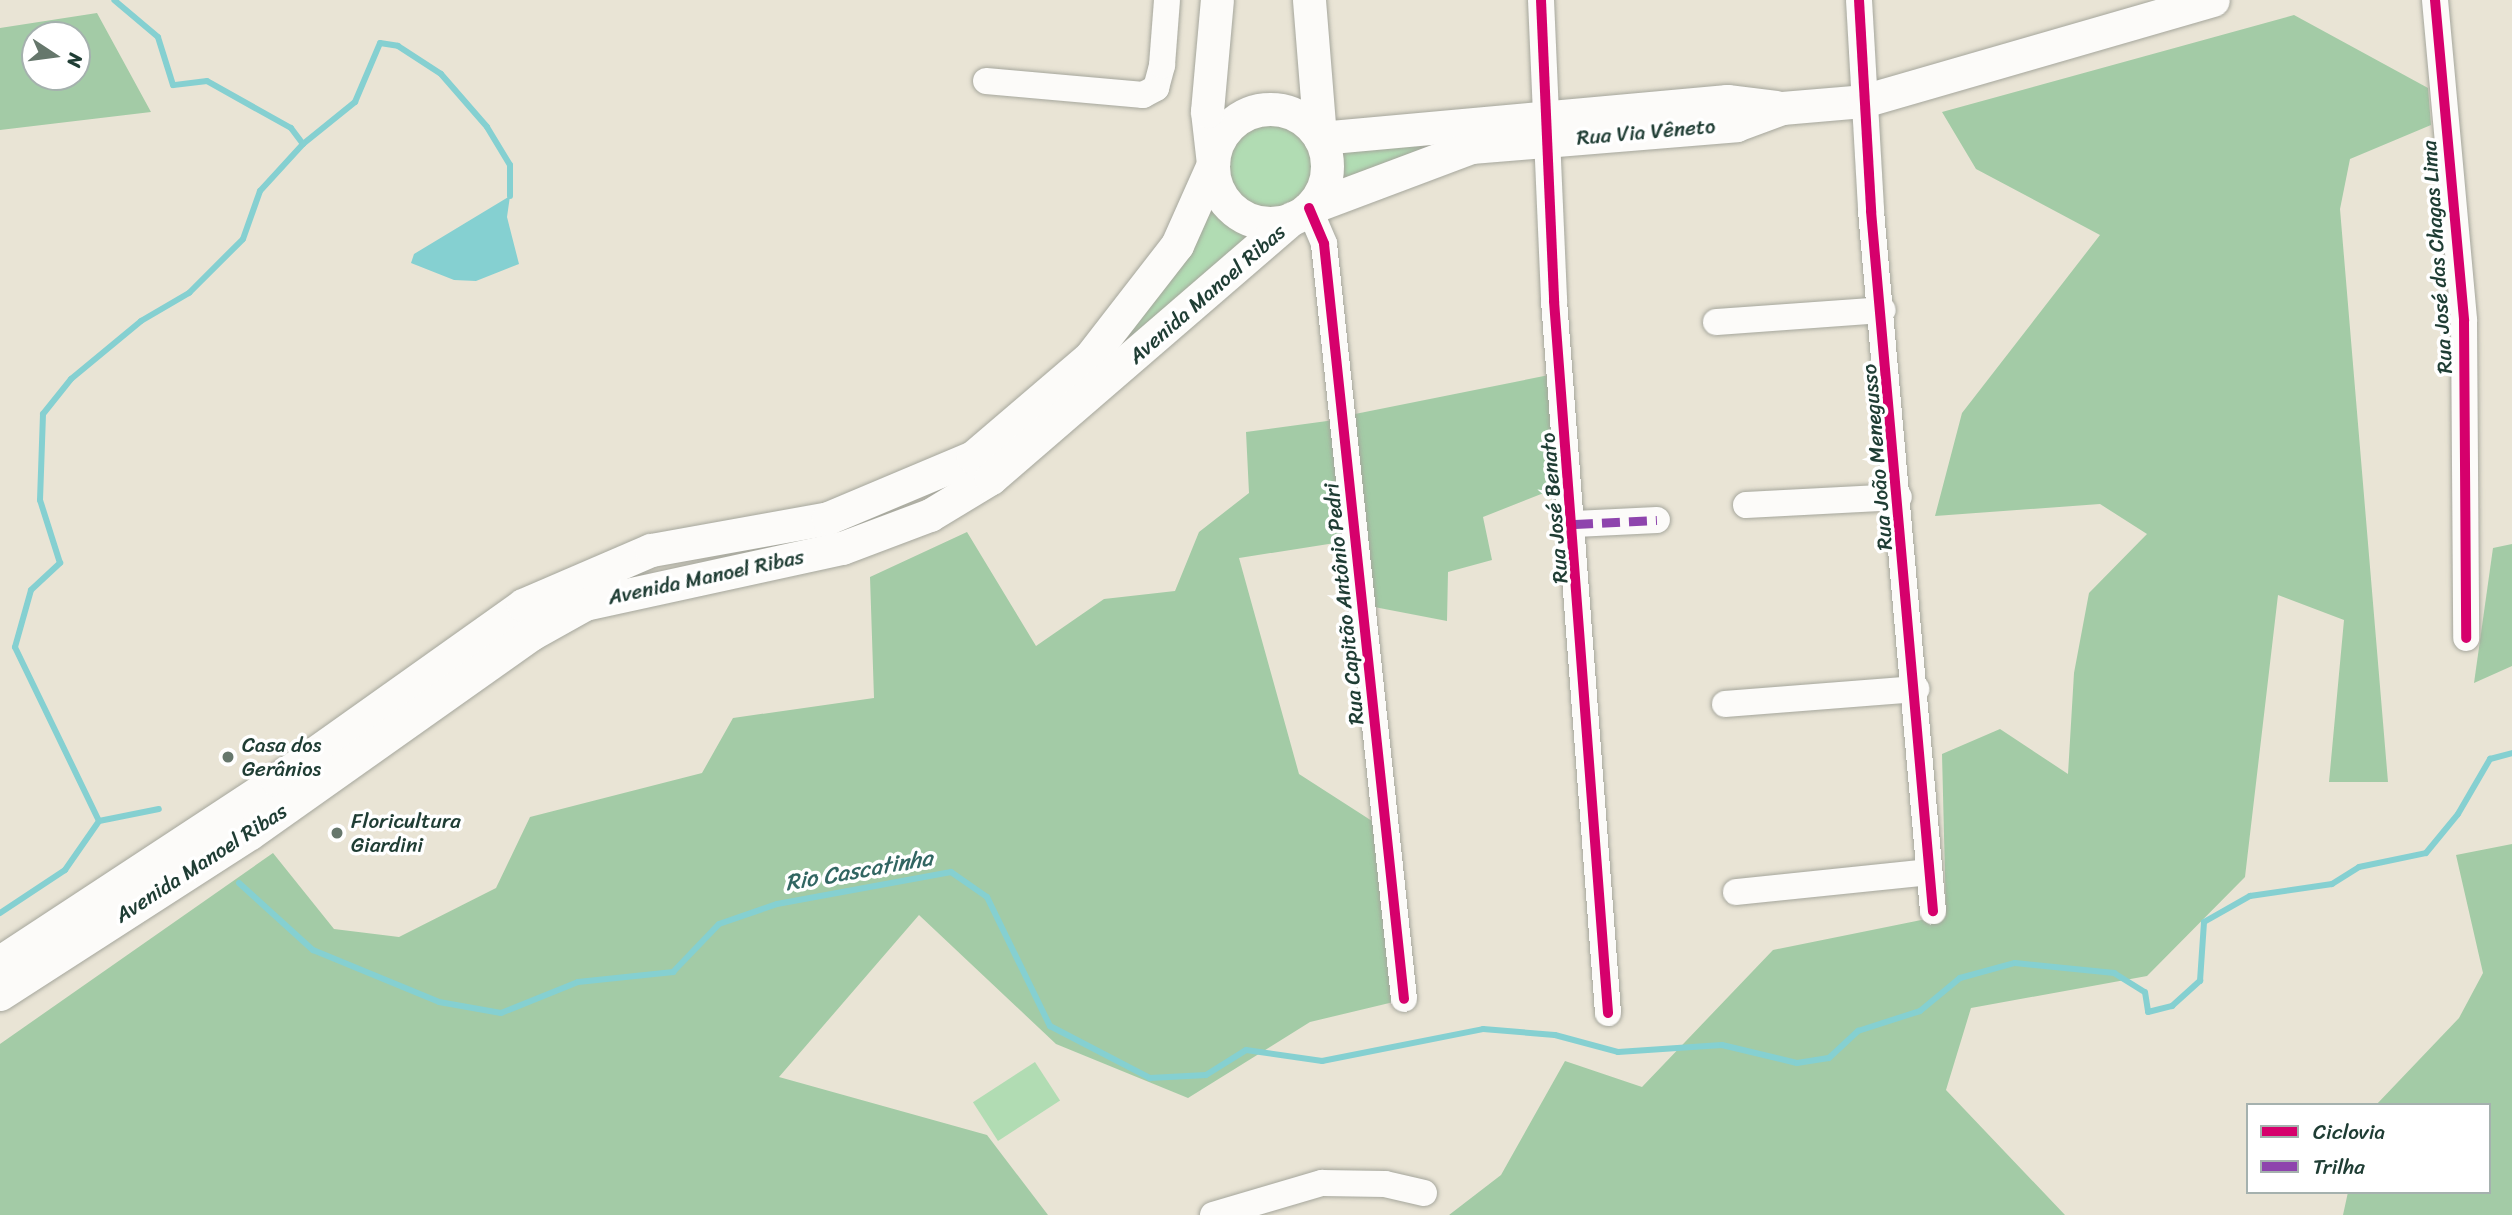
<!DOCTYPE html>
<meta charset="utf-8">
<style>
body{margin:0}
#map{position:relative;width:2512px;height:1215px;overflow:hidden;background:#e9e4d5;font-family:Sriracha,sans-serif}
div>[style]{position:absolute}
.green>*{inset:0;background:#b1dcb3;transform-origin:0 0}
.round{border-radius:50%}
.forest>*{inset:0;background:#a3cba6}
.water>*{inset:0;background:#85d0d1}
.stream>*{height:6px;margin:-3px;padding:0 3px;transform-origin:3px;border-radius:3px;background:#85d0d1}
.roads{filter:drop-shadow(0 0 2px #a5a69c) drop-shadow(0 0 2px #a5a69c)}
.minor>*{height:26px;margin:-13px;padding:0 13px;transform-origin:13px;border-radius:13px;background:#fcfbf9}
.major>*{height:33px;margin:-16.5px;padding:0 16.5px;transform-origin:16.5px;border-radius:16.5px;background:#fcfbf9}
.major>.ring{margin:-16.5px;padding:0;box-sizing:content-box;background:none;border:33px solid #fcfbf9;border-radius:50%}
.quiet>*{height:9px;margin-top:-4.5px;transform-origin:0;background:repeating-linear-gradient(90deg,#8e44ad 0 18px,transparent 0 27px)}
.cycleway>*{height:10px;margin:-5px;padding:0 5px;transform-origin:5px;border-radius:5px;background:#d6006c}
.dots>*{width:19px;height:19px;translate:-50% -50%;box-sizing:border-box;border:4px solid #fff;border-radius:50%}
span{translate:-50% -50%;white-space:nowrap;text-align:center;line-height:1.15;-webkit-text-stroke:7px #fff;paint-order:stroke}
.street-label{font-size:21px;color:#1f3d34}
.poi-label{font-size:21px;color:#1f3d34}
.left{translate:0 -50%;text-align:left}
.water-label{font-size:23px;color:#316662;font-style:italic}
.legend{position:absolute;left:2246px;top:1103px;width:245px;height:91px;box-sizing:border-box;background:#fff;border:2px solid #a5b1ae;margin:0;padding:9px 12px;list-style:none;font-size:21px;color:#1f3d34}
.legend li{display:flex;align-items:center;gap:14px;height:35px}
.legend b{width:35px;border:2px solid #a5b1ae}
.north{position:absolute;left:21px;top:21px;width:70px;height:70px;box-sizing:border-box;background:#fff;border:2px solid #a5b1ae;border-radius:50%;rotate:103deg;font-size:19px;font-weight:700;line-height:28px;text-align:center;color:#1f3d34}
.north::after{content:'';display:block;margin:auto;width:24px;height:32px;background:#66776c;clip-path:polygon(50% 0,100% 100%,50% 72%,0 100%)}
</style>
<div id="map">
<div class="green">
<div class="round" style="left:1226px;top:122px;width:88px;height:88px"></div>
<div style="clip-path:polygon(1479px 136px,1329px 188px,1332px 140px)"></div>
<div style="clip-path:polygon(1215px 201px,1240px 224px,1268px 231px,1124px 351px,1116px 344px)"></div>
<div style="left:1035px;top:1062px;width:46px;height:74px;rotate:57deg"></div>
</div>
<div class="forest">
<div style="clip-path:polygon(evenodd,97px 13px,151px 112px,0 130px,0 28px,97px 13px,77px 35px,77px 77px,35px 77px,35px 35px,77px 35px)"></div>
<div style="clip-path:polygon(2294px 15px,2428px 88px,2431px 125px,2350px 159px,2340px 209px,2388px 782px,2329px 782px,2344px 620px,2278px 595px,2245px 877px,2147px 976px,1971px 1008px,1946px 1090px,2065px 1215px,1449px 1215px,1501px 1175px,1565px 1061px,1642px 1087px,1773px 950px,1946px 915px,1942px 754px,2000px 729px,2068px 774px,2074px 673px,2089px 593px,2147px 534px,2100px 504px,1935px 516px,1962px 413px,2100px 235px,1976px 169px,1942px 112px)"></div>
<div style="clip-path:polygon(1554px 374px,1559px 487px,1483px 517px,1492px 560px,1448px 572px,1447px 621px,1369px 606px,1350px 415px)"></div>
<div style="clip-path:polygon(1342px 419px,1354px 540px,1239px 558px,1299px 774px,1386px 830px,1402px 1000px,1310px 1022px,1188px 1098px,1056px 1044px,919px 915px,779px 1077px,987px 1135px,1048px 1215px,0 1215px,0 1044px,273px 853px,334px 929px,399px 937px,496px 888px,530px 817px,702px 773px,733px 718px,874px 698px,870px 577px,967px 532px,1036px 646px,1104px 599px,1175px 591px,1199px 532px,1249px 493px,1246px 432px)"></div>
<div style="clip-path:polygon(2512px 544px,2512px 666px,2474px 683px,2493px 548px)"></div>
<div style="clip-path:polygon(2512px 844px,2512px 1215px,2343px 1215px,2348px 1192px,2489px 1192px,2489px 1105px,2376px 1105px,2459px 1018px,2483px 973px,2456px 855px)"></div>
</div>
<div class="water">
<div style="clip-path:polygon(510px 196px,507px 217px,519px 264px,476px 281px,454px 280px,411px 263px,414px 254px)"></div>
</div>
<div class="stream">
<div style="left:303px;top:144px;width:67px;rotate:-38.9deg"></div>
<div style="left:355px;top:102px;width:64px;rotate:-67deg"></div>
<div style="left:380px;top:43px;width:18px;rotate:9deg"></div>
<div style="left:398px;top:46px;width:51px;rotate:33.1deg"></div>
<div style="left:441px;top:74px;width:70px;rotate:49deg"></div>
<div style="left:487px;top:127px;width:44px;rotate:58.8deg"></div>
<div style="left:510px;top:165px;width:31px;rotate:90deg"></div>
<div style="left:99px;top:821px;width:193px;rotate:-115.8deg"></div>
<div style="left:15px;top:647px;width:59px;rotate:-74.3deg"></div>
<div style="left:31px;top:590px;width:40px;rotate:-43deg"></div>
<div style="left:60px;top:563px;width:66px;rotate:-107.6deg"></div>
<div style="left:40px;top:500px;width:86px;rotate:-88deg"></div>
<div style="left:43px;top:414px;width:45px;rotate:-51.3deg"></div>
<div style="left:71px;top:379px;width:91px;rotate:-39.6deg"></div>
<div style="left:141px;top:321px;width:56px;rotate:-30.3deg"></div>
<div style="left:189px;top:293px;width:76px;rotate:-45deg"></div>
<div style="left:243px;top:239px;width:51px;rotate:-70.5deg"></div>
<div style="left:260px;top:191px;width:64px;rotate:-47.5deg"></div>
<div style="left:303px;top:144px;width:20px;rotate:-127deg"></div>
<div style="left:291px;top:128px;width:96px;rotate:-150.8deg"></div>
<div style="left:207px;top:81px;width:34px;rotate:173deg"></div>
<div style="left:173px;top:85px;width:50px;rotate:-107.4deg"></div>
<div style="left:158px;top:37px;width:57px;rotate:-139.9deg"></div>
<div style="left:239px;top:883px;width:100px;rotate:42.2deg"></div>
<div style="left:313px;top:950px;width:136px;rotate:22.4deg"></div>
<div style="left:439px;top:1002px;width:63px;rotate:10.1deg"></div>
<div style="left:501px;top:1013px;width:83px;rotate:-21.9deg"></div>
<div style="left:578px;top:982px;width:96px;rotate:-6deg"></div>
<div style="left:673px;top:972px;width:66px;rotate:-46.2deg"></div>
<div style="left:719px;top:924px;width:61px;rotate:-19deg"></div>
<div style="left:777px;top:904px;width:177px;rotate:-10.4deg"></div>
<div style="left:951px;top:872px;width:44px;rotate:34.8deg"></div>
<div style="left:987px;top:897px;width:144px;rotate:64deg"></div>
<div style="left:1050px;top:1026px;width:113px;rotate:27.5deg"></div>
<div style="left:1150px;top:1078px;width:56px;rotate:-3.1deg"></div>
<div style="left:1206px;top:1075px;width:47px;rotate:-32deg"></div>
<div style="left:1246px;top:1050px;width:77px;rotate:8.2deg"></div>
<div style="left:1322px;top:1061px;width:164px;rotate:-11.2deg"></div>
<div style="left:1483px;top:1029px;width:72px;rotate:4.8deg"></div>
<div style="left:1555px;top:1035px;width:65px;rotate:15.1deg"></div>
<div style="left:1618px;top:1052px;width:104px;rotate:-3.9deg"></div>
<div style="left:1722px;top:1045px;width:77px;rotate:13.5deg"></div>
<div style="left:1797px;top:1063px;width:32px;rotate:-9deg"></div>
<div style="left:1829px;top:1058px;width:40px;rotate:-43deg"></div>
<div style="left:1858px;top:1031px;width:65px;rotate:-17.9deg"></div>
<div style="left:1920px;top:1011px;width:52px;rotate:-39.5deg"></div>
<div style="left:1960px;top:978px;width:57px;rotate:-15.3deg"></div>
<div style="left:2015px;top:963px;width:100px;rotate:5.8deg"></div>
<div style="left:2114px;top:973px;width:36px;rotate:32deg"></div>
<div style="left:2145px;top:992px;width:20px;rotate:81deg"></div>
<div style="left:2148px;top:1012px;width:25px;rotate:-14deg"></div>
<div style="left:2172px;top:1006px;width:38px;rotate:-42deg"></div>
<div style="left:2200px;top:981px;width:59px;rotate:-86.1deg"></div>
<div style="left:2204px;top:922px;width:53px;rotate:-29.5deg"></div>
<div style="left:2250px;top:896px;width:83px;rotate:-8.3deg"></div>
<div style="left:2332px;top:884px;width:32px;rotate:-32deg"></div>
<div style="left:2359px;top:867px;width:68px;rotate:-11.8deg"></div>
<div style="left:2426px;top:853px;width:50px;rotate:-50.6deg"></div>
<div style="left:2458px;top:814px;width:64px;rotate:-59.8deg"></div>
<div style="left:2490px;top:759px;width:23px;rotate:-15deg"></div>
<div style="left:0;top:913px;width:78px;rotate:-33.5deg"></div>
<div style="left:65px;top:870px;width:60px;rotate:-55.2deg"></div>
<div style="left:99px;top:821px;width:61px;rotate:-11.3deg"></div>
</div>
<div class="roads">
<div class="minor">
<div style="left:1541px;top:0;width:301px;rotate:87.5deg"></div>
<div style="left:1554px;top:301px;width:714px;rotate:85.66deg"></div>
<div style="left:1859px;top:0;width:211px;rotate:86.7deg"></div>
<div style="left:1871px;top:211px;width:703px;rotate:84.94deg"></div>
<div style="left:2435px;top:0;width:322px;rotate:84.8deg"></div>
<div style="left:2464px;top:321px;width:317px;rotate:89.6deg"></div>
<div style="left:986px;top:81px;width:158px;rotate:5.1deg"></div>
<div style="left:1143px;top:95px;width:15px;rotate:-28deg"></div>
<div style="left:1156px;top:88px;width:24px;rotate:-75deg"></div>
<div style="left:1162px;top:65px;width:65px;rotate:-85.6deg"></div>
<div style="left:1309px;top:208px;width:39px;rotate:67deg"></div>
<div style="left:1324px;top:244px;width:759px;rotate:83.95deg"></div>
<div style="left:1716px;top:322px;width:167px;rotate:-4.1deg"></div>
<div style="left:1746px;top:505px;width:153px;rotate:-3deg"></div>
<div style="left:1575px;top:524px;width:82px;rotate:-2.8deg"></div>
<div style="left:1725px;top:704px;width:192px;rotate:-4.5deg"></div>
<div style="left:1736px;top:892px;width:194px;rotate:-5.9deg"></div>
<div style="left:1213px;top:1215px;width:114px;rotate:-16.4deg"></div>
<div style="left:1322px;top:1183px;width:63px;rotate:0.9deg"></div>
<div style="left:1385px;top:1184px;width:40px;rotate:13deg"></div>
</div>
<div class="major">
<div style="left:1309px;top:0;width:138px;rotate:85.4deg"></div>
<div class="ring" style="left:1213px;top:109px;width:81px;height:81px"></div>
<div style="left:1320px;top:138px;width:409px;rotate:-5.2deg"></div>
<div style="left:1727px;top:101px;width:49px;rotate:7deg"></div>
<div style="left:1309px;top:208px;width:173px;rotate:-20.6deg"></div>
<div style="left:1471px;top:147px;width:266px;rotate:-4.7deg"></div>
<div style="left:1736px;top:125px;width:49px;rotate:-20.3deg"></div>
<div style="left:1782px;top:108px;width:81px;rotate:-4.9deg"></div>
<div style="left:1863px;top:101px;width:364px;rotate:-16.1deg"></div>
<div style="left:0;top:962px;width:331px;rotate:-33.3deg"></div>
<div style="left:277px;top:780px;width:302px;rotate:-35.4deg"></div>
<div style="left:523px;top:605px;width:139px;rotate:-23.3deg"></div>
<div style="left:651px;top:550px;width:180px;rotate:-10.2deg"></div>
<div style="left:828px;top:518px;width:157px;rotate:-22.8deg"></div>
<div style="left:973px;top:457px;width:154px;rotate:-40.5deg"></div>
<div style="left:1090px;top:357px;width:142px;rotate:-52.2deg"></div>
<div style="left:1177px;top:245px;width:89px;rotate:-66deg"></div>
<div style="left:1213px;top:164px;width:53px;rotate:-96.5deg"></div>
<div style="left:1207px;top:111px;width:111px;rotate:-84.9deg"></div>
<div style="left:0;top:994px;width:297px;rotate:-32.8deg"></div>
<div style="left:250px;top:833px;width:344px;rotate:-35.3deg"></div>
<div style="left:531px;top:634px;width:62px;rotate:-29.1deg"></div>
<div style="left:585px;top:604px;width:263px;rotate:-12.3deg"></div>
<div style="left:842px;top:548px;width:94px;rotate:-20.6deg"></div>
<div style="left:930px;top:515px;width:71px;rotate:-31.2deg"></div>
<div style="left:991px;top:478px;width:398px;rotate:-40.8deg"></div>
</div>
</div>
<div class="quiet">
<div style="left:1575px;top:524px;width:82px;rotate:-2.8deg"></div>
</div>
<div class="cycleway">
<div style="left:1541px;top:0;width:301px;rotate:87.5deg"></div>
<div style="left:1554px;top:301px;width:714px;rotate:85.66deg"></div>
<div style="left:1859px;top:0;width:211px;rotate:86.7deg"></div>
<div style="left:1871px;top:211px;width:703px;rotate:84.94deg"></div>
<div style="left:2435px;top:0;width:322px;rotate:84.8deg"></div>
<div style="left:2464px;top:321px;width:317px;rotate:89.6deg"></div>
<div style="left:1309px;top:208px;width:39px;rotate:67deg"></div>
<div style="left:1324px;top:244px;width:759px;rotate:83.95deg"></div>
</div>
<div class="dots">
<div style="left:228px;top:757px;background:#66776c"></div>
<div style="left:337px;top:833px;background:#66776c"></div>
</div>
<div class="street-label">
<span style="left:1646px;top:132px;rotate:-5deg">Rua Via Vêneto</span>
<span style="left:2437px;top:257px;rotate:-94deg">Rua José das Chagas Lima</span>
<span style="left:1207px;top:294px;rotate:-41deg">Avenida Manoel Ribas</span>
<span style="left:1877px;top:457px;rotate:-95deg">Rua João Menegusso</span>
<span style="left:1554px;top:508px;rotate:-95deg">Rua José Benato</span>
<span style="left:706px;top:577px;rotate:-12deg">Avenida Manoel Ribas</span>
<span style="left:1344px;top:604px;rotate:-96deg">Rua Capitão Antônio Pedri</span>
<span style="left:201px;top:863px;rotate:-33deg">Avenida Manoel Ribas</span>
</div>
<div class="poi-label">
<span class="left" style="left:242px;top:757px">Casa dos<br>Gerânios</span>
<span class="left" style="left:351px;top:833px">Floricultura<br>Giardini</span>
</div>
<div class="water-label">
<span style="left:859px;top:871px;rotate:-10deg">Rio Cascatinha</span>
</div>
<ul class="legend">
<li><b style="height:9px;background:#d6006c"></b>Ciclovia</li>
<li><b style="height:9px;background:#8e44ad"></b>Trilha</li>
</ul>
<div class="north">N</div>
</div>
